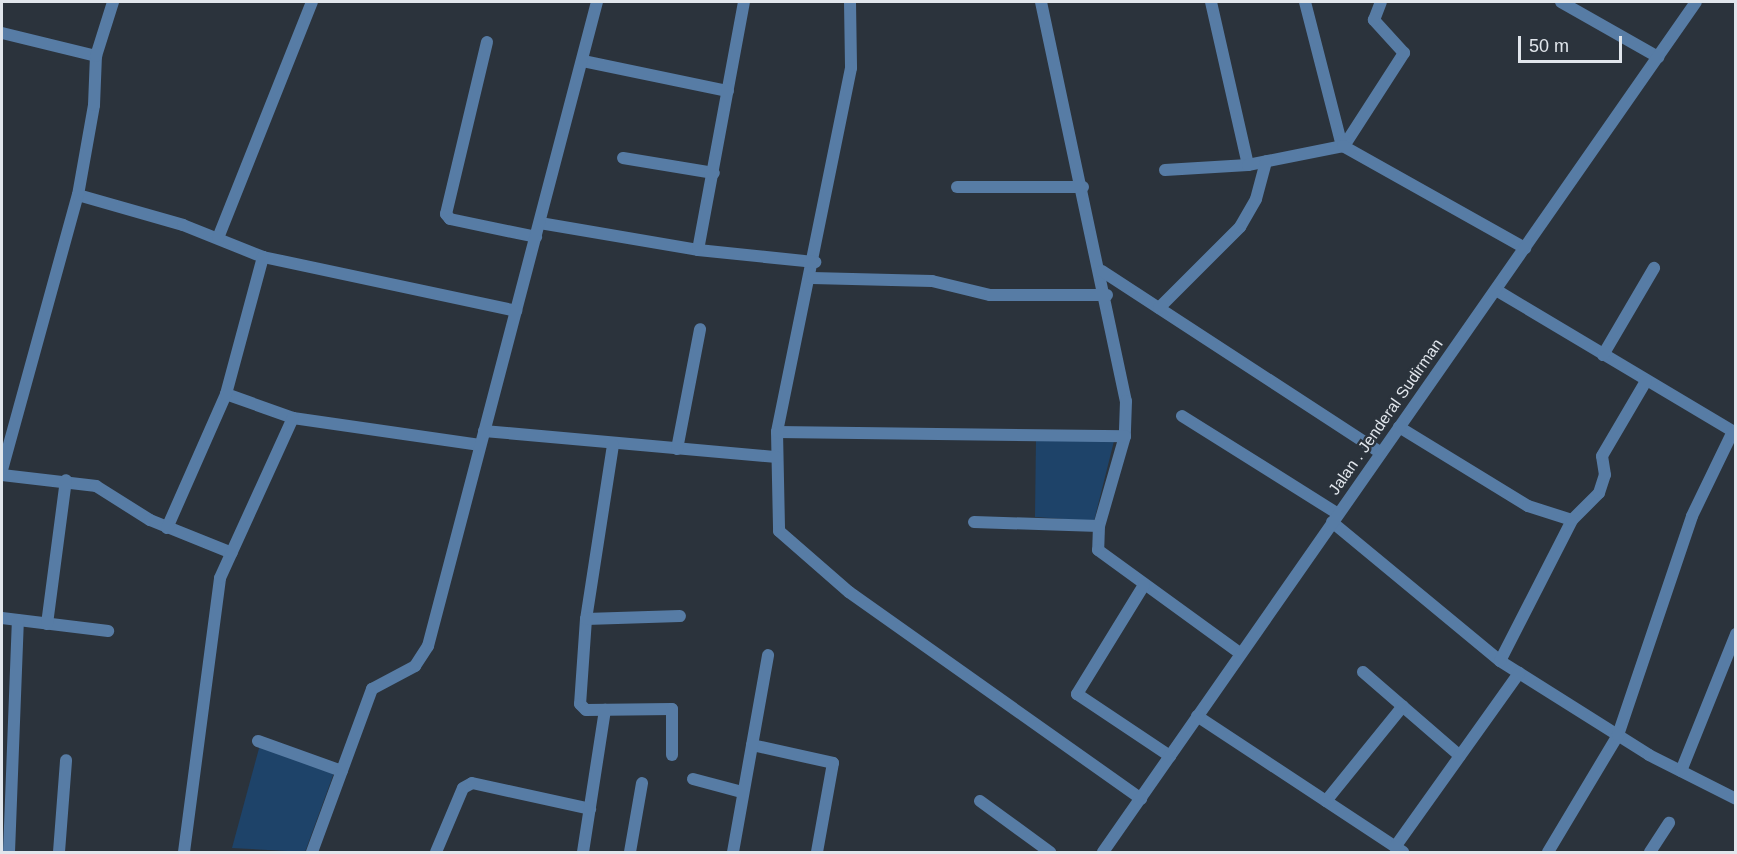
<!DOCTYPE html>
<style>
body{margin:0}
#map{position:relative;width:1737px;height:854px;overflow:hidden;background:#2b333c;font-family:Arial,sans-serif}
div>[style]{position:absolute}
.green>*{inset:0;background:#1e4369}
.minor>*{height:12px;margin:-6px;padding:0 6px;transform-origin:6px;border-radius:6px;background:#577ca5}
.tertiary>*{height:12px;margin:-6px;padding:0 6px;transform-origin:6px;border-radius:6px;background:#577ca5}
span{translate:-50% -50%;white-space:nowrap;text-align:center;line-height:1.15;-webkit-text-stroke:5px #2b333c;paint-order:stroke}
.street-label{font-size:16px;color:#e1e6ec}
.frame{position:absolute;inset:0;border:3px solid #e1e6ec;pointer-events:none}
.scale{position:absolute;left:1518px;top:36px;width:104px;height:27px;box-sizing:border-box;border:3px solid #e1e6ec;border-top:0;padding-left:8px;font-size:18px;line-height:21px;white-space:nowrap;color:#e1e6ec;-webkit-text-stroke:4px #2b333c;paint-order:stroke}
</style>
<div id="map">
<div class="green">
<div style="clip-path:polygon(1036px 438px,1114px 441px,1094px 521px,1035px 517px)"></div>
<div style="clip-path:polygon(261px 741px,335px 770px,305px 852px,232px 848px)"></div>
</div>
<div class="minor">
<div style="left:850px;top:2px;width:66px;rotate:89.1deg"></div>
<div style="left:851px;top:68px;width:371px;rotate:101.5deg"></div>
<div style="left:777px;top:432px;width:99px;rotate:88.8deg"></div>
<div style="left:779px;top:531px;width:93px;rotate:41.1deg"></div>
<div style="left:849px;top:592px;width:358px;rotate:35.3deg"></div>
<div style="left:1041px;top:2px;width:408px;rotate:78deg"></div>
<div style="left:1126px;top:401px;width:35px;rotate:92deg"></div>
<div style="left:1125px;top:436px;width:94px;rotate:106.1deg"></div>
<div style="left:1099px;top:526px;width:24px;rotate:92deg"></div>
<div style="left:1098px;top:550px;width:175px;rotate:36deg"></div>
<div style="left:1211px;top:2px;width:167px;rotate:77.2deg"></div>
<div style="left:1305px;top:2px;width:149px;rotate:75.6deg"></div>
<div style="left:1561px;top:2px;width:112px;rotate:29.6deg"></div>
<div style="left:2px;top:33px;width:97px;rotate:13.7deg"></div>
<div style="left:487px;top:42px;width:177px;rotate:103.4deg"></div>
<div style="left:446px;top:214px;width:6px;rotate:51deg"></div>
<div style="left:450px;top:219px;width:88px;rotate:11.8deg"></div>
<div style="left:583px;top:61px;width:148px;rotate:11.7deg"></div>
<div style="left:1344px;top:146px;width:111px;rotate:-57.2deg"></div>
<div style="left:1404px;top:53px;width:45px;rotate:-132.3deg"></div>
<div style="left:1374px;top:20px;width:19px;rotate:-69deg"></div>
<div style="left:623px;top:158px;width:92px;rotate:9.4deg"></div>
<div style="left:1165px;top:170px;width:83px;rotate:-3.4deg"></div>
<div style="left:1248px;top:165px;width:97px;rotate:-11.3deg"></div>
<div style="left:1343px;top:146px;width:209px;rotate:29.3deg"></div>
<div style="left:957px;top:187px;width:126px"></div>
<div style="left:78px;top:195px;width:109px;rotate:15.9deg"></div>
<div style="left:183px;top:225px;width:86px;rotate:21.8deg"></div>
<div style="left:263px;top:257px;width:259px;rotate:12deg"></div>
<div style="left:540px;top:223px;width:160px;rotate:9.7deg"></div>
<div style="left:698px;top:250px;width:118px;rotate:5.9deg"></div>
<div style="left:218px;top:238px;width:254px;rotate:-68.3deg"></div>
<div style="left:698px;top:250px;width:252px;rotate:-79.5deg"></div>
<div style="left:1102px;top:271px;width:333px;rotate:33.1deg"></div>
<div style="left:812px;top:278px;width:120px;rotate:1.4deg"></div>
<div style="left:932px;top:281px;width:60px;rotate:13.6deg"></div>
<div style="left:990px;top:295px;width:117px"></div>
<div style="left:1496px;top:290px;width:279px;rotate:30.8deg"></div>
<div style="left:1159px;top:308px;width:115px;rotate:-45deg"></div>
<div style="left:1240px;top:227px;width:32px;rotate:-60deg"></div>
<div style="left:1256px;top:199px;width:39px;rotate:-75deg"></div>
<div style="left:1603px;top:355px;width:101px;rotate:-59.6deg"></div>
<div style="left:226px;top:394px;width:71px;rotate:19.7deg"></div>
<div style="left:293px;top:418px;width:189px;rotate:8.2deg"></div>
<div style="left:1182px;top:416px;width:184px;rotate:32.1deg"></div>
<div style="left:1399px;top:427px;width:151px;rotate:31.5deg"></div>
<div style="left:1528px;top:506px;width:46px;rotate:17.7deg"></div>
<div style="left:484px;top:431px;width:294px;rotate:5.1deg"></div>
<div style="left:777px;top:432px;width:348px;rotate:0.7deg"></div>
<div style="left:613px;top:445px;width:176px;rotate:98.8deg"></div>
<div style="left:586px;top:619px;width:85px;rotate:94deg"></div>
<div style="left:580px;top:704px;width:8px;rotate:45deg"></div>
<div style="left:586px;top:710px;width:86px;rotate:-0.7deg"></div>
<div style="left:672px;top:709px;width:46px;rotate:90deg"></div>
<div style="left:677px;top:449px;width:122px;rotate:-79.1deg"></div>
<div style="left:2px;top:470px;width:285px;rotate:-74.6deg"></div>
<div style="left:78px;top:195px;width:91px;rotate:-79.9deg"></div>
<div style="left:94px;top:105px;width:49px;rotate:-87.7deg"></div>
<div style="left:96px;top:56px;width:57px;rotate:-72.5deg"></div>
<div style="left:2px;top:475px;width:95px;rotate:6.7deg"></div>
<div style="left:96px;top:486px;width:64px;rotate:32.2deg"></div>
<div style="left:150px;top:520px;width:88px;rotate:21.9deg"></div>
<div style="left:974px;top:522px;width:125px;rotate:1.8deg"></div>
<div style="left:1332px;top:522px;width:218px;rotate:39.6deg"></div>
<div style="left:1500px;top:661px;width:176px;rotate:32.2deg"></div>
<div style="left:1649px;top:755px;width:97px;rotate:26.8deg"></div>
<div style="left:167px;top:528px;width:146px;rotate:-66.2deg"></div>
<div style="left:226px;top:394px;width:142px;rotate:-74.9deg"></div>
<div style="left:1144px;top:585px;width:128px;rotate:121.6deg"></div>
<div style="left:1077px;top:694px;width:112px;rotate:33.7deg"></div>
<div style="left:2px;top:618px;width:107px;rotate:7deg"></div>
<div style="left:586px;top:619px;width:94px;rotate:-1.8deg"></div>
<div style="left:47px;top:624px;width:145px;rotate:-82.5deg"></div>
<div style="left:1500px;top:661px;width:158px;rotate:-62.9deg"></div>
<div style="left:1572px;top:520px;width:38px;rotate:-45deg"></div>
<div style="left:1599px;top:493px;width:19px;rotate:-72deg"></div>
<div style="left:1605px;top:475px;width:19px;rotate:-99deg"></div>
<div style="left:1602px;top:456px;width:87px;rotate:-59.6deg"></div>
<div style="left:1363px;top:672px;width:128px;rotate:40.9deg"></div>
<div style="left:1197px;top:716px;width:247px;rotate:33.4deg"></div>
<div style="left:258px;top:741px;width:89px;rotate:19.7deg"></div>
<div style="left:752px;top:745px;width:83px;rotate:12.5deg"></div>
<div style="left:833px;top:763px;width:90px;rotate:100.2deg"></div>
<div style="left:1681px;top:771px;width:148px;rotate:-68.1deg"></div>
<div style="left:693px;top:779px;width:51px;rotate:14.9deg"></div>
<div style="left:980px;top:801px;width:87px;rotate:36.1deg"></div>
<div style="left:1326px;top:801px;width:122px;rotate:-51deg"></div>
<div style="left:1395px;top:847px;width:214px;rotate:-54.5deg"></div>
<div style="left:9px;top:852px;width:232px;rotate:-87.8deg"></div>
<div style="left:59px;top:852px;width:92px;rotate:-85.6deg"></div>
<div style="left:184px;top:852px;width:276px;rotate:-82.5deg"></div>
<div style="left:220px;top:578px;width:176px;rotate:-65.5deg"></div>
<div style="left:312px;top:852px;width:174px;rotate:-69.8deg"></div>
<div style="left:372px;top:689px;width:49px;rotate:-28.1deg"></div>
<div style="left:415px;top:666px;width:24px;rotate:-57deg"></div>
<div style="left:428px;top:646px;width:666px;rotate:-75.3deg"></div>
<div style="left:436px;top:852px;width:69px;rotate:-67.1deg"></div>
<div style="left:463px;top:788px;width:10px;rotate:-29deg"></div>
<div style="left:472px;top:783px;width:121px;rotate:12.4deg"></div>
<div style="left:583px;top:852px;width:144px;rotate:-81.2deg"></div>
<div style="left:630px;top:852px;width:70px;rotate:-80.1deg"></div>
<div style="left:733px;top:852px;width:200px;rotate:-79.9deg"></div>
<div style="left:1548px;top:852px;width:136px;rotate:-59.1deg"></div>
<div style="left:1618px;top:735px;width:231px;rotate:-71.3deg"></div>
<div style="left:1692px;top:516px;width:94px;rotate:-64.2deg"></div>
<div style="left:1650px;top:852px;width:35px;rotate:-57deg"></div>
</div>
<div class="tertiary">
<div style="left:1103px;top:852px;width:1036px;rotate:-55.1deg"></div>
</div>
<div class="street-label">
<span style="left:1386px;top:417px;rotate:-55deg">Jalan . Jenderal Sudirman</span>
</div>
<div class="frame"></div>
<div class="scale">50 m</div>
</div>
